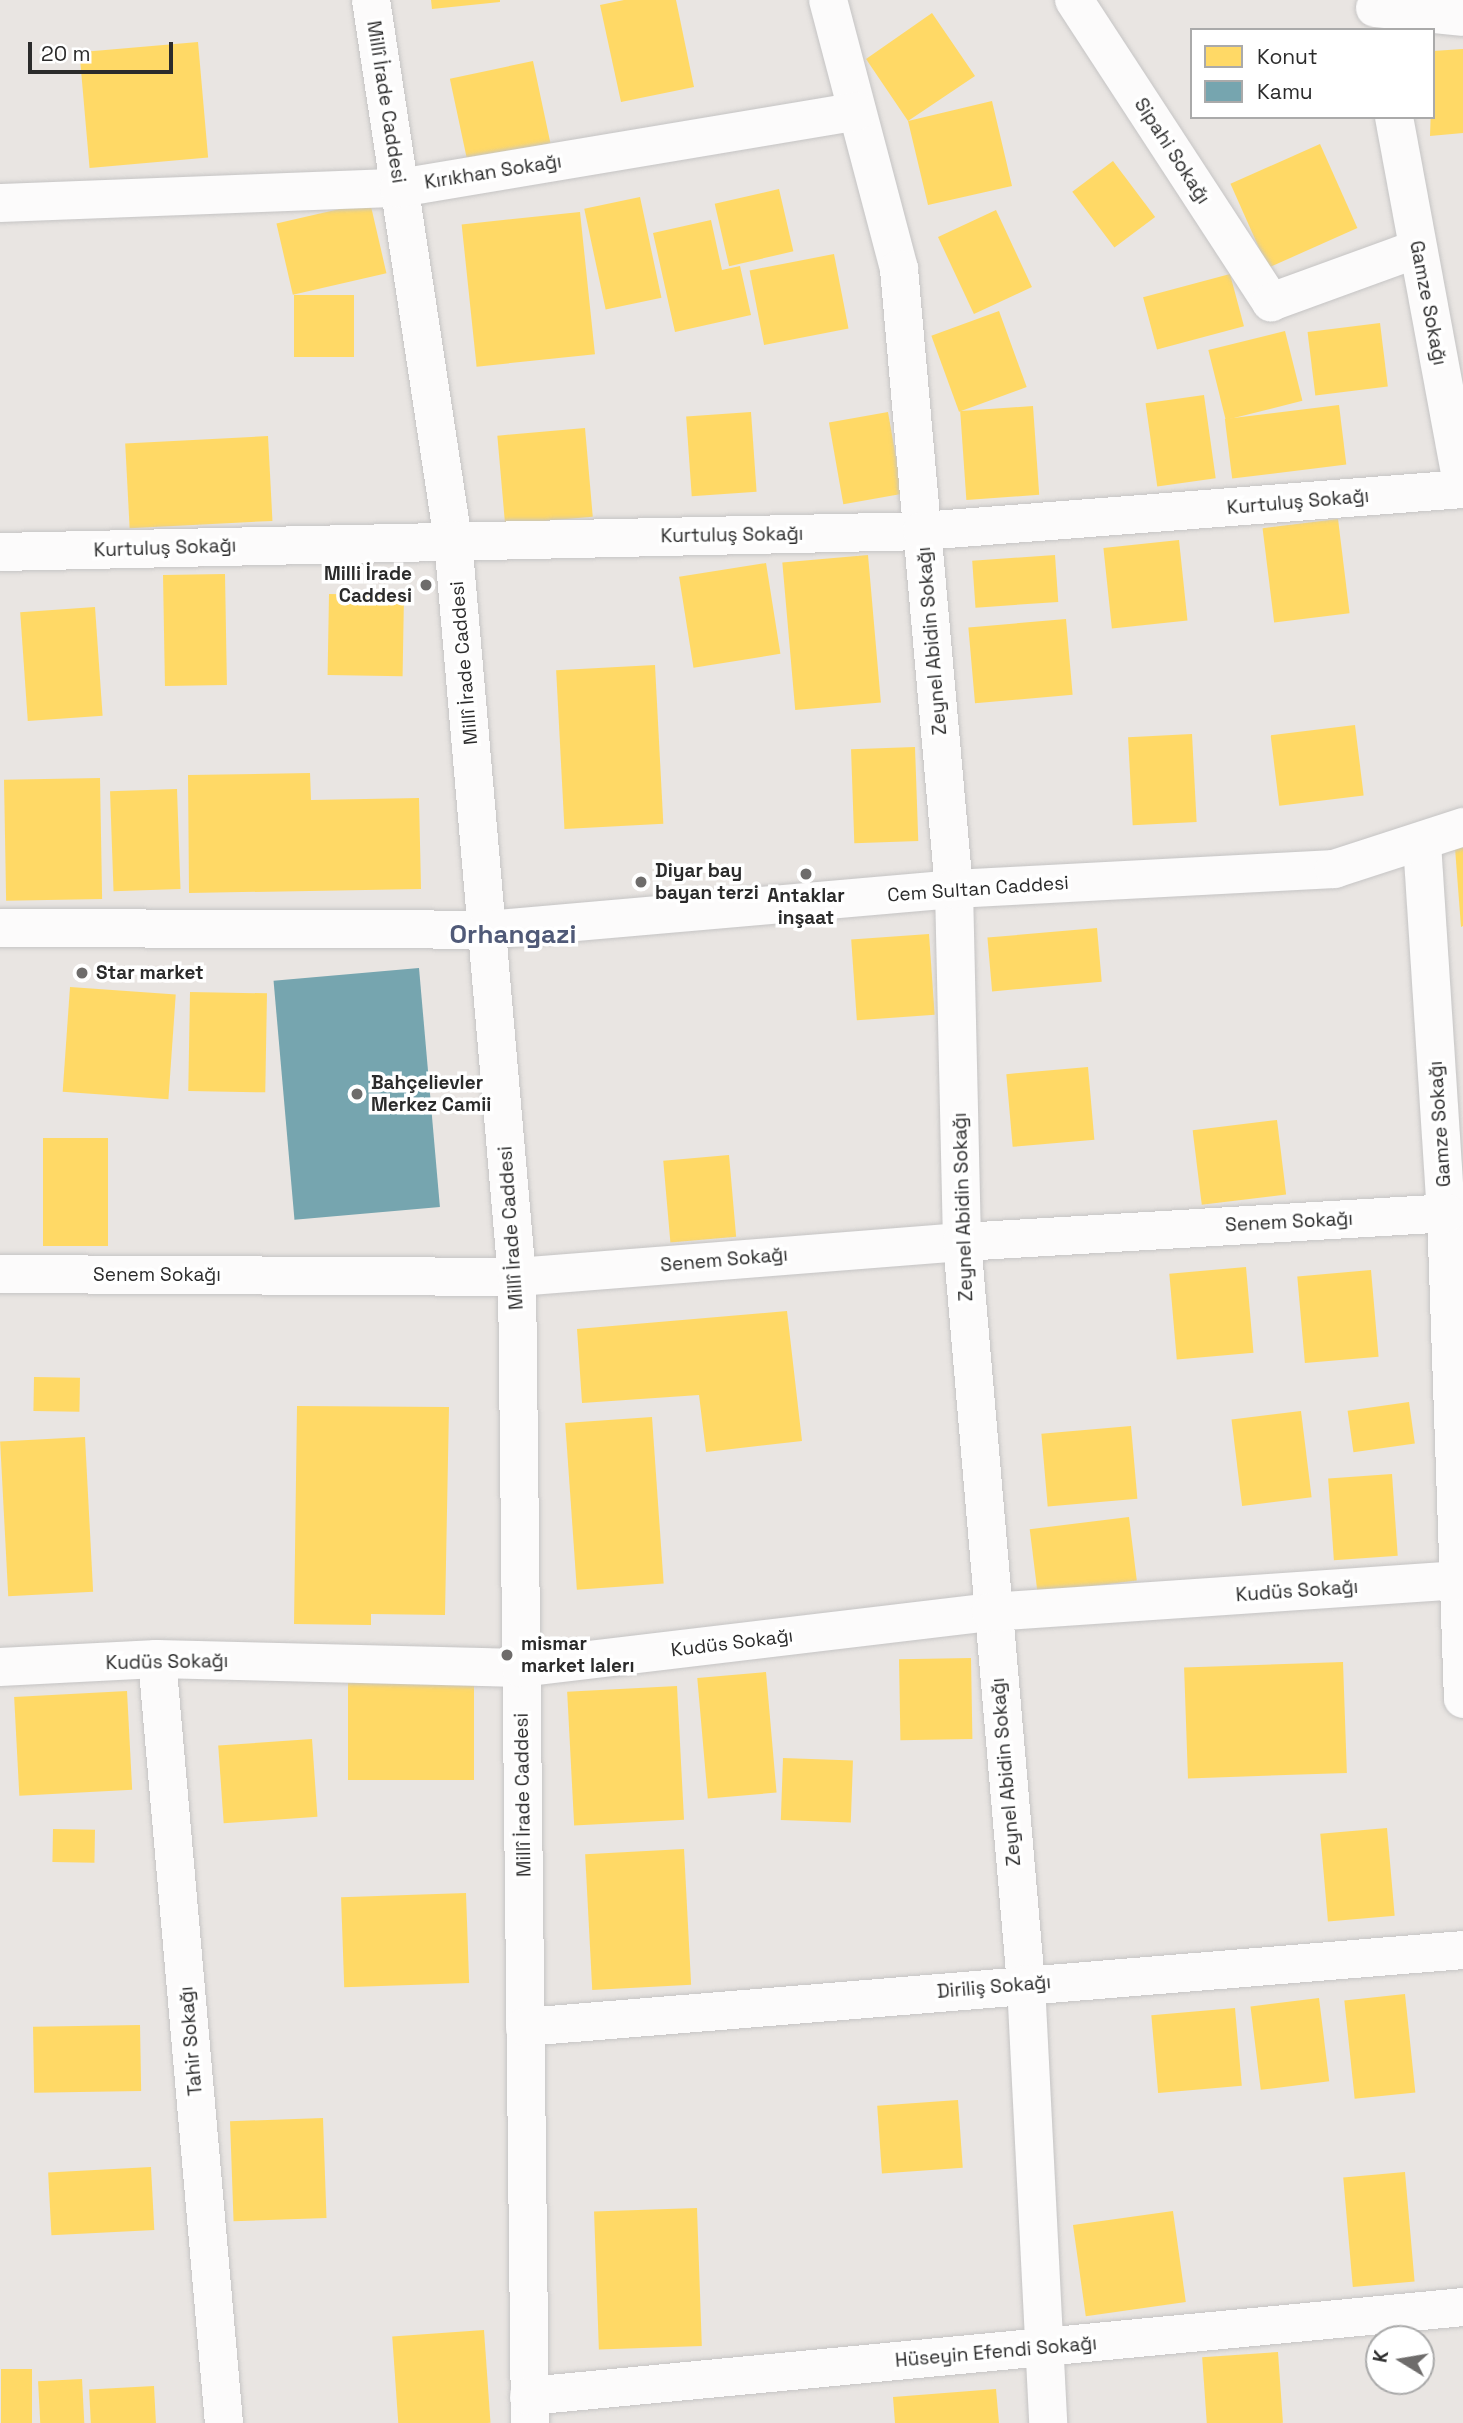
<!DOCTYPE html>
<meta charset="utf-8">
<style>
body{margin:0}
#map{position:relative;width:1463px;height:2423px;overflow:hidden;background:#e9e5e2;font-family:"Space Grotesk",sans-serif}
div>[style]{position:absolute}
.homes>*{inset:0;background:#ffd966;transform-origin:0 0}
.public>*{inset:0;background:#76a5af;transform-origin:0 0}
.roads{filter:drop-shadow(0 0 2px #c5c4c4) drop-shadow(0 0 2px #c5c4c4)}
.street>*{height:38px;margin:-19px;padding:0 19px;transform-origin:19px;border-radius:19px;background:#fcfbfb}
.dots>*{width:19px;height:19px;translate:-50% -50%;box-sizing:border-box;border:4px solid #fff;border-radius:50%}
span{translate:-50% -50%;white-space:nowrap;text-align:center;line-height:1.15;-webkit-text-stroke:7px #fff;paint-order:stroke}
.street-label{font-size:19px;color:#2b2b2b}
.poi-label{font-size:19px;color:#2b2b2b;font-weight:700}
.right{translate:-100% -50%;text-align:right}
.left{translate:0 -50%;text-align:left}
.district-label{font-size:26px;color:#505a78;font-weight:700}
.legend{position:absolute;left:1190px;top:28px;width:245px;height:91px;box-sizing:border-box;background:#fff;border:2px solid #aaa;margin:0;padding:9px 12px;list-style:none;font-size:21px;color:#2b2b2b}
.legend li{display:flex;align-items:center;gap:14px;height:35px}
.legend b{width:35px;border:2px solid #aaa}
.north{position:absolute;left:1365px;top:2325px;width:70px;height:70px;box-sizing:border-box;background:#fff;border:2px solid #aaa;border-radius:50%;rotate:281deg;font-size:19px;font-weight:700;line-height:28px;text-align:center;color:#2b2b2b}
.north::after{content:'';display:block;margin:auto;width:24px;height:32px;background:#6e6c6b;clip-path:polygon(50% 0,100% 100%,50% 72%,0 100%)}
.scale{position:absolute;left:28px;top:42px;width:145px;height:32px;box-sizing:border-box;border:4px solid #2b2b2b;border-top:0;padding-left:9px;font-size:21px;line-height:24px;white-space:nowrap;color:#2b2b2b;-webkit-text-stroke:5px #fff;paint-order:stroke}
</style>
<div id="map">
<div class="homes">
<div style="clip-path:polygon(431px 0,500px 0,500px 2px,432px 9px)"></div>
<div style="clip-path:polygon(624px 0,676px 0,694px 87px,621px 102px,600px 5px)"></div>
<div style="clip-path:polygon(932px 13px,975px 76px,908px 121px,992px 101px,1012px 186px,928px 205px,908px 121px,866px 59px)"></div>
<div style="left:198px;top:42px;width:116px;height:119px;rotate:85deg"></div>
<div style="clip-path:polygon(1463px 49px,1463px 133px,1430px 136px,1433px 51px)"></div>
<div style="left:533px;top:61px;width:84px;height:85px;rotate:78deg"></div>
<div style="left:1320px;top:144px;width:92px;height:98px;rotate:66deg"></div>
<div style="left:1113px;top:161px;width:70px;height:51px;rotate:53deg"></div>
<div style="left:779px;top:189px;width:64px;height:66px;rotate:77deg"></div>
<div style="left:640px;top:197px;width:103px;height:57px;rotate:78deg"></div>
<div style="left:370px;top:202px;width:73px;height:96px;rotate:77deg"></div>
<div style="left:996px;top:210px;width:85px;height:64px;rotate:65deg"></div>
<div style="left:580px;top:212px;width:143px;height:119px;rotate:84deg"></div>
<div style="clip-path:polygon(711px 220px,722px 270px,740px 266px,751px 315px,675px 332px,653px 233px)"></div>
<div style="left:834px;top:254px;width:76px;height:86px;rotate:79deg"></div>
<div style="left:1230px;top:274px;width:54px;height:90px;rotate:75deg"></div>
<div style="left:294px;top:295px;width:60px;height:62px"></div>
<div style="left:999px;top:311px;width:81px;height:72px;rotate:70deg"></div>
<div style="left:1380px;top:323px;width:64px;height:73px;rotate:83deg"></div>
<div style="left:1285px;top:331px;width:72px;height:79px;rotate:76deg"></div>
<div style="left:1204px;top:395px;width:84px;height:59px;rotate:82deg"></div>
<div style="left:1339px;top:405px;width:60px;height:115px;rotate:83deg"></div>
<div style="left:1033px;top:406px;width:89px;height:73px;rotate:86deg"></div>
<div style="left:751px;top:412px;width:80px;height:65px;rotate:86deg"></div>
<div style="left:888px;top:412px;width:83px;height:60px;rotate:80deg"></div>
<div style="left:585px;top:428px;width:89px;height:88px;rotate:85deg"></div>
<div style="left:268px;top:436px;width:85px;height:143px;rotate:87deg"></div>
<div style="left:1338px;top:519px;width:95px;height:76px;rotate:83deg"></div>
<div style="left:1179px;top:540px;width:81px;height:76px;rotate:84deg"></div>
<div style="left:868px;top:555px;width:148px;height:86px;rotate:85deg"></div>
<div style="left:1055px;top:555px;width:47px;height:83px;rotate:86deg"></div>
<div style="left:766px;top:563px;width:92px;height:88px;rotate:81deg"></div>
<div style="left:225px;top:574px;width:111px;height:62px;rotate:89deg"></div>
<div style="left:329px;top:594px;width:75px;height:81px;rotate:1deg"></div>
<div style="left:95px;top:607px;width:109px;height:75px;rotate:86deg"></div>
<div style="left:1066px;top:619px;width:76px;height:98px;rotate:85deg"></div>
<div style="left:655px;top:665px;width:159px;height:99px;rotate:87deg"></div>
<div style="left:1355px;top:725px;width:71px;height:85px;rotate:83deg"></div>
<div style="left:1192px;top:734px;width:88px;height:64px;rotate:87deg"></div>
<div style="left:915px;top:747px;width:94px;height:64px;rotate:88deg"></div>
<div style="clip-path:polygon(310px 773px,311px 800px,419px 798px,421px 889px,189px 893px,188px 775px)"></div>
<div style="left:100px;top:778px;width:121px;height:96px;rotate:89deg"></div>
<div style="left:177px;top:789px;width:100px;height:67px;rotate:88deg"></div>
<div style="clip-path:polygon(1463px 847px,1463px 926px,1461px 927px,1455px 848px)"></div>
<div style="left:1097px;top:928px;width:54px;height:110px;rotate:85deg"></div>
<div style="left:929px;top:934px;width:81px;height:78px;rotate:86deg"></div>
<div style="left:70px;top:987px;width:106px;height:105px;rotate:4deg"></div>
<div style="left:190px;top:992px;width:77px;height:99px;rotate:1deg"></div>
<div style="left:1088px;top:1067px;width:73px;height:82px;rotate:85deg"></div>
<div style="left:1277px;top:1120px;width:75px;height:85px;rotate:83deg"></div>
<div style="left:43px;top:1138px;width:65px;height:108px"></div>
<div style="left:729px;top:1155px;width:82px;height:66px;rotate:85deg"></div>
<div style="left:1246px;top:1267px;width:86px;height:77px;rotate:85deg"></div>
<div style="left:1371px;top:1270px;width:87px;height:74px;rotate:85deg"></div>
<div style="clip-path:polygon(787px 1311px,802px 1441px,706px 1452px,699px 1395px,582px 1403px,577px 1329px)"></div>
<div style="left:34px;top:1377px;width:46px;height:34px;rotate:1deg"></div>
<div style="left:1409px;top:1402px;width:42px;height:62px;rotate:82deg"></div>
<div style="clip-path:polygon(297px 1406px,449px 1407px,445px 1615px,371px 1614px,371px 1625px,294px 1624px)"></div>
<div style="left:1301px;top:1411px;width:87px;height:70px;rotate:83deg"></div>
<div style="left:652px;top:1417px;width:167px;height:87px;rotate:86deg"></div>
<div style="left:1131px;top:1426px;width:73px;height:90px;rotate:85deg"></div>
<div style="left:85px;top:1437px;width:155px;height:85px;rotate:87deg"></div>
<div style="left:1392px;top:1474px;width:82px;height:64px;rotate:86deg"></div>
<div style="left:1129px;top:1517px;width:64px;height:100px;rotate:83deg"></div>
<div style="left:971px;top:1658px;width:81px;height:72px;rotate:89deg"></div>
<div style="left:1343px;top:1662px;width:111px;height:159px;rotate:88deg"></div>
<div style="left:766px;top:1672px;width:121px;height:69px;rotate:85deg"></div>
<div style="left:348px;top:1682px;width:126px;height:98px"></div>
<div style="left:677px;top:1686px;width:134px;height:110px;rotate:87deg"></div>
<div style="left:127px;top:1691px;width:99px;height:113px;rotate:87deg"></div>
<div style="left:312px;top:1739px;width:78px;height:94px;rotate:86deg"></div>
<div style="left:783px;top:1758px;width:70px;height:62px;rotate:2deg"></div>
<div style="left:1387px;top:1828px;width:88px;height:67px;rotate:85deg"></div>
<div style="left:53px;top:1829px;width:42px;height:33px;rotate:1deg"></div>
<div style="left:684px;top:1849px;width:136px;height:99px;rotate:87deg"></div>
<div style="left:466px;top:1893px;width:90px;height:125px;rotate:88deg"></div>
<div style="left:1405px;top:1994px;width:99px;height:61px;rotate:84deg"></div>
<div style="left:1319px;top:1998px;width:84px;height:69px;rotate:83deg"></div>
<div style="left:1235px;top:2008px;width:78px;height:84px;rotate:85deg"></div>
<div style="left:140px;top:2025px;width:66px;height:107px;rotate:89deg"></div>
<div style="left:958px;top:2100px;width:68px;height:81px;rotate:86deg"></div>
<div style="left:323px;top:2118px;width:100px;height:93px;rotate:88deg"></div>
<div style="left:151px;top:2167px;width:63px;height:103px;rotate:87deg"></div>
<div style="left:1405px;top:2172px;width:110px;height:62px;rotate:85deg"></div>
<div style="left:697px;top:2208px;width:138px;height:103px;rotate:88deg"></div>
<div style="left:1173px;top:2211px;width:92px;height:101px;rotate:82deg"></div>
<div style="left:484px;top:2330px;width:93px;height:92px;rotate:86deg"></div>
<div style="left:1278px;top:2352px;width:71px;height:76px;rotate:86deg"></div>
<div style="left:1px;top:2369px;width:31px;height:54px"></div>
<div style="left:82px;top:2379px;width:44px;height:44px;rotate:87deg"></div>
<div style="left:154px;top:2386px;width:37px;height:65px;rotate:87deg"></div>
<div style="clip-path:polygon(996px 2389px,999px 2423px,895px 2423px,893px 2397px)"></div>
</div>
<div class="public">
<div style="left:419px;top:968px;width:240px;height:146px;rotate:85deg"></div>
</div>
<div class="roads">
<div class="street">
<div style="left:371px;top:0;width:546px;rotate:81.37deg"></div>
<div style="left:453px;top:540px;width:740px;rotate:85.04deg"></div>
<div style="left:517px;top:1277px;width:1146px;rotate:89.35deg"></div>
<div style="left:828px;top:0;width:278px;rotate:75.2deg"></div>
<div style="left:899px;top:269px;width:622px;rotate:84.93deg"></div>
<div style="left:954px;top:889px;width:353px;rotate:88.7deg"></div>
<div style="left:962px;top:1242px;width:745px;rotate:85.07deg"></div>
<div style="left:1026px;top:1984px;width:440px;rotate:87.1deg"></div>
<div style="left:1074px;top:0;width:361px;rotate:56.9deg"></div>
<div style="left:1271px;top:302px;width:155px;rotate:-20deg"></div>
<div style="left:1375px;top:8px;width:88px;rotate:5.8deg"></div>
<div style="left:1394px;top:117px;width:378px;rotate:79.5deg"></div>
<div style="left:0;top:203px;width:399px;rotate:-2.2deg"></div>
<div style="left:399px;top:188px;width:464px;rotate:-9.5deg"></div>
<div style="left:0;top:552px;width:922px;rotate:-1.3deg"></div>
<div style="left:922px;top:531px;width:543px;rotate:-4.44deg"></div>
<div style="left:1422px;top:843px;width:371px;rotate:86.3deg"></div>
<div style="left:1446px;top:1213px;width:486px;rotate:88deg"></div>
<div style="left:0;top:928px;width:486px;rotate:0.2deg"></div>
<div style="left:486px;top:930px;width:470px;rotate:-5deg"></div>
<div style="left:954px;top:889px;width:381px;rotate:-3deg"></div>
<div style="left:1334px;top:869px;width:136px;rotate:-18deg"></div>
<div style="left:0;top:1274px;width:517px;rotate:0.33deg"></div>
<div style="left:517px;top:1277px;width:446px;rotate:-4.5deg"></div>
<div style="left:962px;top:1242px;width:485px;rotate:-3.4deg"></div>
<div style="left:157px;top:1659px;width:767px;rotate:84.99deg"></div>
<div style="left:0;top:1667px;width:157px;rotate:-2.9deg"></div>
<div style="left:157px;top:1659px;width:364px;rotate:1.4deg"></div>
<div style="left:521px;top:1668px;width:473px;rotate:-6.8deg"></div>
<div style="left:991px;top:1612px;width:473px;rotate:-3.9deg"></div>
<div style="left:525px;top:2027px;width:941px;rotate:-4.69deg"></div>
<div style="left:529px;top:2396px;width:938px;rotate:-5.44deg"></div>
</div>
</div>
<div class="dots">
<div style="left:426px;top:585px;background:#6e6c6b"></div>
<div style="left:806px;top:874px;background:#6e6c6b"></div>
<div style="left:641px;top:882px;background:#6e6c6b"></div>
<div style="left:82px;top:973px;background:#6e6c6b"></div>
<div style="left:357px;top:1094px;background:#6e6c6b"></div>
<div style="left:507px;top:1655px;background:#6e6c6b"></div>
</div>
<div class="street-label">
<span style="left:386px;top:102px;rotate:81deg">Millî İrade Caddesi</span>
<span style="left:1172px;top:151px;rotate:57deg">Sipahi Sokağı</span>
<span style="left:493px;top:172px;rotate:-9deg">Kırıkhan Sokağı</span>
<span style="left:1428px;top:303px;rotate:79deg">Gamze Sokağı</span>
<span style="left:1298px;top:502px;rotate:-5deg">Kurtuluş Sokağı</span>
<span style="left:732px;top:535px;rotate:-1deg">Kurtuluş Sokağı</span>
<span style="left:165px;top:548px;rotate:-2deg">Kurtuluş Sokağı</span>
<span style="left:932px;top:641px;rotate:-95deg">Zeynel Abidin Sokağı</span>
<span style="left:464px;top:663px;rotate:-95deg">Millî İrade Caddesi</span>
<span style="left:978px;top:889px;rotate:-4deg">Cem Sultan Caddesi</span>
<span style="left:1440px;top:1124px;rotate:-94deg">Gamze Sokağı</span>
<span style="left:963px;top:1207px;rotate:-92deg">Zeynel Abidin Sokağı</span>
<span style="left:1289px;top:1222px;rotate:-3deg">Senem Sokağı</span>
<span style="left:511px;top:1228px;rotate:-94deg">Millî İrade Caddesi</span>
<span style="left:724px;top:1260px;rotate:-5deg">Senem Sokağı</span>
<span style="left:157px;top:1275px">Senem Sokağı</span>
<span style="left:1297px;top:1591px;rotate:-4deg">Kudüs Sokağı</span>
<span style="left:732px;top:1643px;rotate:-7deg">Kudüs Sokağı</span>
<span style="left:167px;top:1662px;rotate:-1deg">Kudüs Sokağı</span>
<span style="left:1006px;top:1772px;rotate:-95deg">Zeynel Abidin Sokağı</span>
<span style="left:523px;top:1795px;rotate:-91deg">Millî İrade Caddesi</span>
<span style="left:994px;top:1987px;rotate:-5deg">Diriliş Sokağı</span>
<span style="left:191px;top:2041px;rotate:-95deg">Tahir Sokağı</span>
<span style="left:996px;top:2352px;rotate:-5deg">Hüseyin Efendi Sokağı</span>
</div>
<div class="poi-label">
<span class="right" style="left:412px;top:585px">Milli İrade<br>Caddesi</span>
<span class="left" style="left:655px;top:882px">Diyar bay<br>bayan terzi</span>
<span style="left:806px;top:907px">Antaklar<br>inşaat</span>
<span class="left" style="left:96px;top:973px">Star market</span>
<span class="left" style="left:371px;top:1094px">Bahçelievler<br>Merkez Camii</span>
<span class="left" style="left:521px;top:1655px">mismar<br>market lalerı</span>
</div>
<div class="district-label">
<span style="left:513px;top:935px">Orhangazi</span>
</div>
<ul class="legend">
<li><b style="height:19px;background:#ffd966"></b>Konut</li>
<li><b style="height:19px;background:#76a5af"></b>Kamu</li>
</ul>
<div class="north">K</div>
<div class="scale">20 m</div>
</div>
